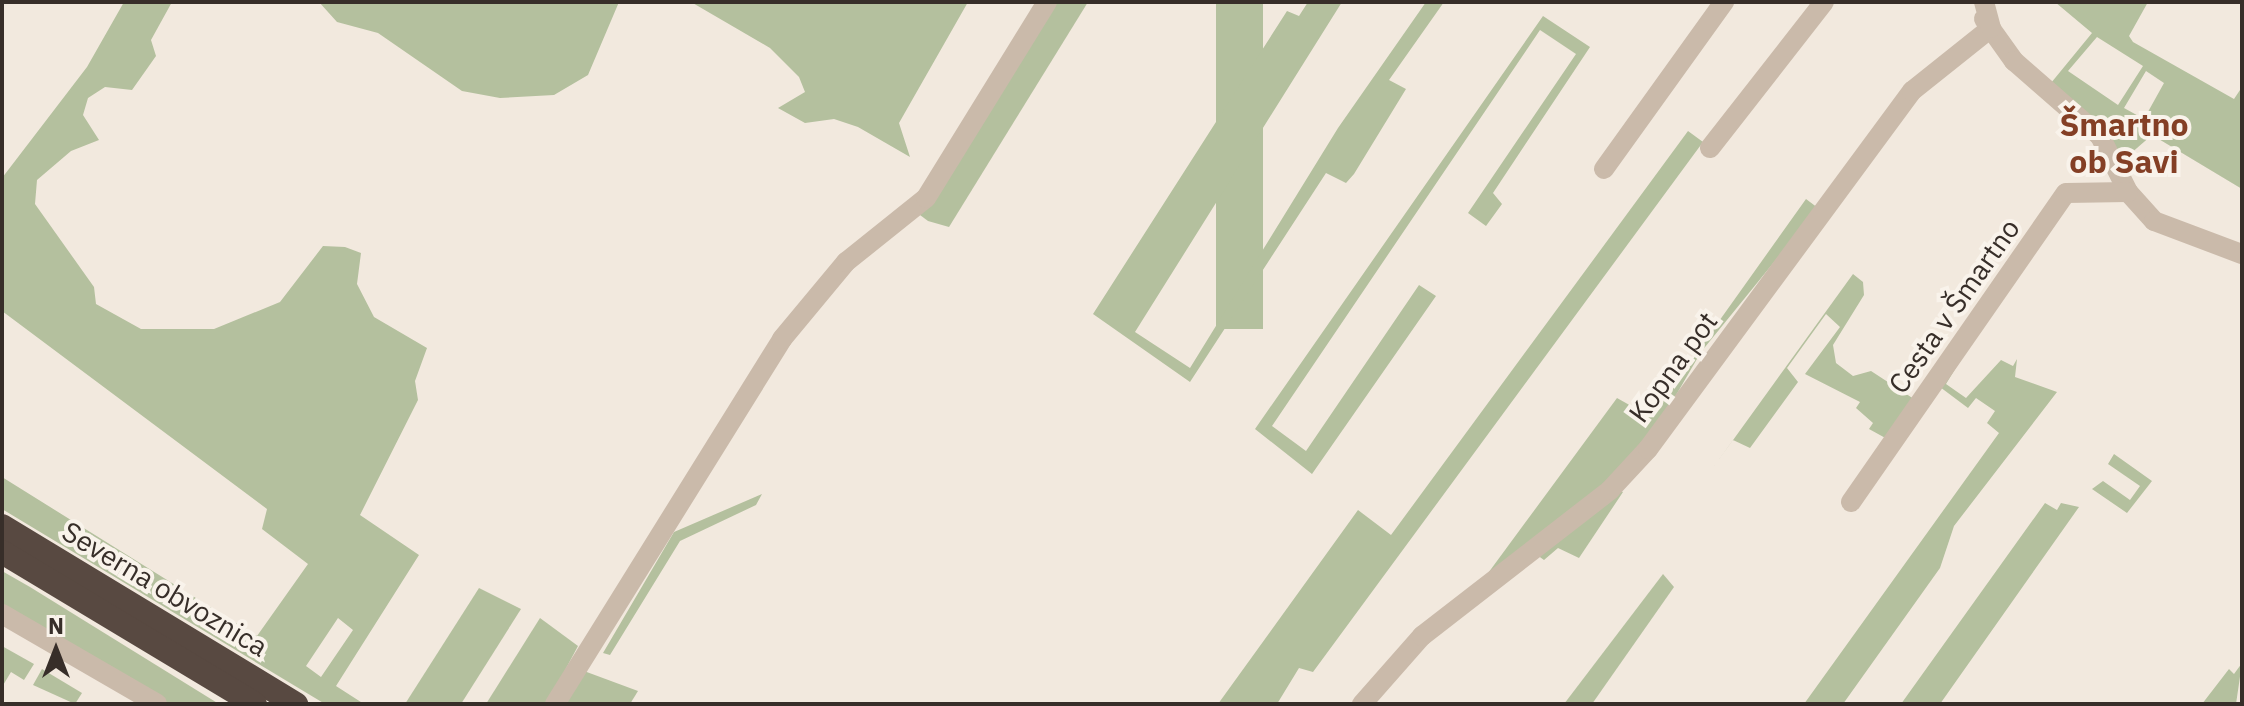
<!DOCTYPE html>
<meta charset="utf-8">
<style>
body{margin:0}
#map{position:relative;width:2244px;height:706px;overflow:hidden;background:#f2e9de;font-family:"IBM Plex Sans",sans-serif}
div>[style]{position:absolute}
.green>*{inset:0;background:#b4c09e;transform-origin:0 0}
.minor>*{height:20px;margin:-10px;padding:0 10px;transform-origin:10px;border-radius:10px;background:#cabaaa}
.highway>*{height:24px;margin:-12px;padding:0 12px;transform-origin:12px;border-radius:12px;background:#584941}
span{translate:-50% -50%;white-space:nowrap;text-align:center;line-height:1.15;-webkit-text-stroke:8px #f9f3eb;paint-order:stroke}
.street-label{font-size:28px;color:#372e29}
.quarter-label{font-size:32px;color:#843f25;font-weight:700}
.frame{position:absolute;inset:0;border:4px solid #372e29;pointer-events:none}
.north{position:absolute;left:16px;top:610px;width:80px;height:80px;-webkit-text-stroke:6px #f9f3eb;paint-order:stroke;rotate:0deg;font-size:22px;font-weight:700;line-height:32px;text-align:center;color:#372e29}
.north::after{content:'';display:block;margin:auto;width:28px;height:36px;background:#372e29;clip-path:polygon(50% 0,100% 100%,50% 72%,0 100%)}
</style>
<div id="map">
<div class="green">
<div style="clip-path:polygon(evenodd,124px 2px,172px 2px,151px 40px,156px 56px,132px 90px,105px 87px,88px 98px,83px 115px,99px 140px,71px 151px,37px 180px,35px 204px,94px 287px,96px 304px,141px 329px,214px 329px,280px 302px,323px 246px,345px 247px,361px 253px,357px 284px,374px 317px,427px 348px,415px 381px,418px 400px,360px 515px,419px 555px,336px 686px,364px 704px,325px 704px,2px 509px,2px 477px,257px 636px,308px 564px,262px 529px,267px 509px,2px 311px,2px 178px,87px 67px,124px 2px,338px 618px,353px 630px,321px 677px,306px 666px,338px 618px)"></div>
<div style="clip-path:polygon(319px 2px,619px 2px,588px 75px,554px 95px,500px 98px,462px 91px,378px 33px,337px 22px)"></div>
<div style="clip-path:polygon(691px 2px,968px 2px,899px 123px,910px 157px,858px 127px,834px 119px,805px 123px,778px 108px,805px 92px,799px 77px,770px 48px)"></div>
<div style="clip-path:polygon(1052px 2px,1088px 2px,949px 227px,928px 221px,920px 215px)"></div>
<div style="left:1216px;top:2px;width:47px;height:327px"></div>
<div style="clip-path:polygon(1308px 2px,1342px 2px,1135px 332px,1190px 368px,1338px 128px,1426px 2px,1444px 2px,1389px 80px,1406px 89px,1354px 174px,1346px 183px,1326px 173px,1190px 382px,1093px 314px,1287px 11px,1299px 16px)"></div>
<div style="clip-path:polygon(evenodd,2055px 2px,2148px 2px,2129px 36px,2133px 42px,2234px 99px,2242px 87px,2242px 189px,2152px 135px,2122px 161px,2108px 137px,2051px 83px,2092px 33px,2055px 2px,2097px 37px,2143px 66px,2118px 105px,2068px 71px,2097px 37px,2055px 2px,2146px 71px,2164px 83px,2144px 119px,2124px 108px,2146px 71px)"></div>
<div style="clip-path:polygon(1543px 16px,1590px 47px,1493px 193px,1502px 204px,1486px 226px,1468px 213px,1576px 54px,1540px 30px,1272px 426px,1306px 451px,1419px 285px,1436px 296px,1312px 474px,1255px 429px)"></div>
<div style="clip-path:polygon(1688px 131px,1703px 142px,1313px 672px,1299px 668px,1277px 704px,1218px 704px,1358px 510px,1391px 535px)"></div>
<div style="clip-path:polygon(1806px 199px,1818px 208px,1701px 352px,1657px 428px,1622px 469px,1483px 580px,1617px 398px,1649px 416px,1660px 404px)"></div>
<div style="clip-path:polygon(1853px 274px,1863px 282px,1864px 295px,1833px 345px,1836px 363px,1853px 376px,1871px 371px,1917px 401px,1889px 440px,1869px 429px,1873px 423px,1856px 408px,1860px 402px,1805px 374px,1840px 327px,1826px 314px,1787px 368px,1798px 382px,1750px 448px,1733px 440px,1710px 472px)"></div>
<div style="clip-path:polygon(1977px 333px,1946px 384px,1966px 398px,2001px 360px,2013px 366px,2017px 359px,2015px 377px,2057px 392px,1954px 526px,1940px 568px,1843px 704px,1804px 704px,1999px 433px,1987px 423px,1995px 411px,1976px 398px,1968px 408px,1940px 387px)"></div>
<div style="clip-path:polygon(2114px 454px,2152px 481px,2127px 513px,2092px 489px,2103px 481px,2130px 500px,2140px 486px,2108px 464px)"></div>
<div style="clip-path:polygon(1617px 490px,1623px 492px,1579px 558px,1558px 548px,1544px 560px,1537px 555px)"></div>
<div style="clip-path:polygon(762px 494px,756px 505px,680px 541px,610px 655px,603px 653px,674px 532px)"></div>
<div style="clip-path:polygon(2045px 503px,2057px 510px,2061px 503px,2079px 507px,1940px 704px,1901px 704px)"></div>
<div style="clip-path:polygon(2px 571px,30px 587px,219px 704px,169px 704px,2px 609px)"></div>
<div style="clip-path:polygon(1663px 574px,1674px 587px,1592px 704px,1564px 704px)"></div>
<div style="clip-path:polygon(479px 588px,521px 609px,461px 704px,405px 704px)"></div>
<div style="clip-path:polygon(540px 618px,578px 646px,547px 704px,486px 704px)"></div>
<div style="clip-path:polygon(2px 646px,34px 664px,24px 680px,11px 672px,2px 687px)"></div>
<div style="clip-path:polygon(2242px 663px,2236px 704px,2202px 704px,2229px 669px,2234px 674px)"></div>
<div style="clip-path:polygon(42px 669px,82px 693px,75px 704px,33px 685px)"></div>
<div style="clip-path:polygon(584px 671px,638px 691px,630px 704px,565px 704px)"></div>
</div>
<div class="minor">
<div style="left:1984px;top:19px;width:52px;rotate:54.5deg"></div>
<div style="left:2014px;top:61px;width:114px;rotate:41.1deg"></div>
<div style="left:2100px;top:136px;width:63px;rotate:63.4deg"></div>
<div style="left:2128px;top:192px;width:39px;rotate:48deg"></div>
<div style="left:2154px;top:221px;width:94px;rotate:20.6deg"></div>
<div style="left:1710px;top:148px;width:185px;rotate:-52deg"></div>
<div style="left:1604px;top:169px;width:206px;rotate:-54.3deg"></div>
<div style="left:1851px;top:502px;width:376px;rotate:-55.2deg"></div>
<div style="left:2066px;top:193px;width:62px;rotate:-0.9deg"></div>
<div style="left:2px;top:614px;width:179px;rotate:30.1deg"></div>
<div style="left:555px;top:704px;width:430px;rotate:-58.1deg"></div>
<div style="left:782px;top:339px;width:100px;rotate:-50.3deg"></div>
<div style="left:846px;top:262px;width:102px;rotate:-38.7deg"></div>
<div style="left:926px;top:198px;width:230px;rotate:-58.3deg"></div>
<div style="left:1362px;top:704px;width:91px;rotate:-48.6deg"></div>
<div style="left:1422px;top:636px;width:238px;rotate:-37.8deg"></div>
<div style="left:1610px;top:490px;width:56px;rotate:-47.2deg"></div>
<div style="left:1648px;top:449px;width:445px;rotate:-53.6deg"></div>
<div style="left:1912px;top:91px;width:101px;rotate:-38.6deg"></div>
<div style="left:1991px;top:28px;width:27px;rotate:-105deg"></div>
</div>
<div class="highway">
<div style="left:2px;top:526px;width:344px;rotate:31.2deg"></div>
<div style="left:2px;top:552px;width:295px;rotate:31deg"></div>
</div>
<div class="street-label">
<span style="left:1954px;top:306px;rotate:-55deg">Cesta v Šmartno</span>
<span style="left:1673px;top:367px;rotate:-54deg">Kopna pot</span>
<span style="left:165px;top:589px;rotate:31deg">Severna obvoznica</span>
</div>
<div class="quarter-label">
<span style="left:2124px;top:143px">Šmartno<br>ob Savi</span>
</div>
<div class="frame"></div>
<div class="north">N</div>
</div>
